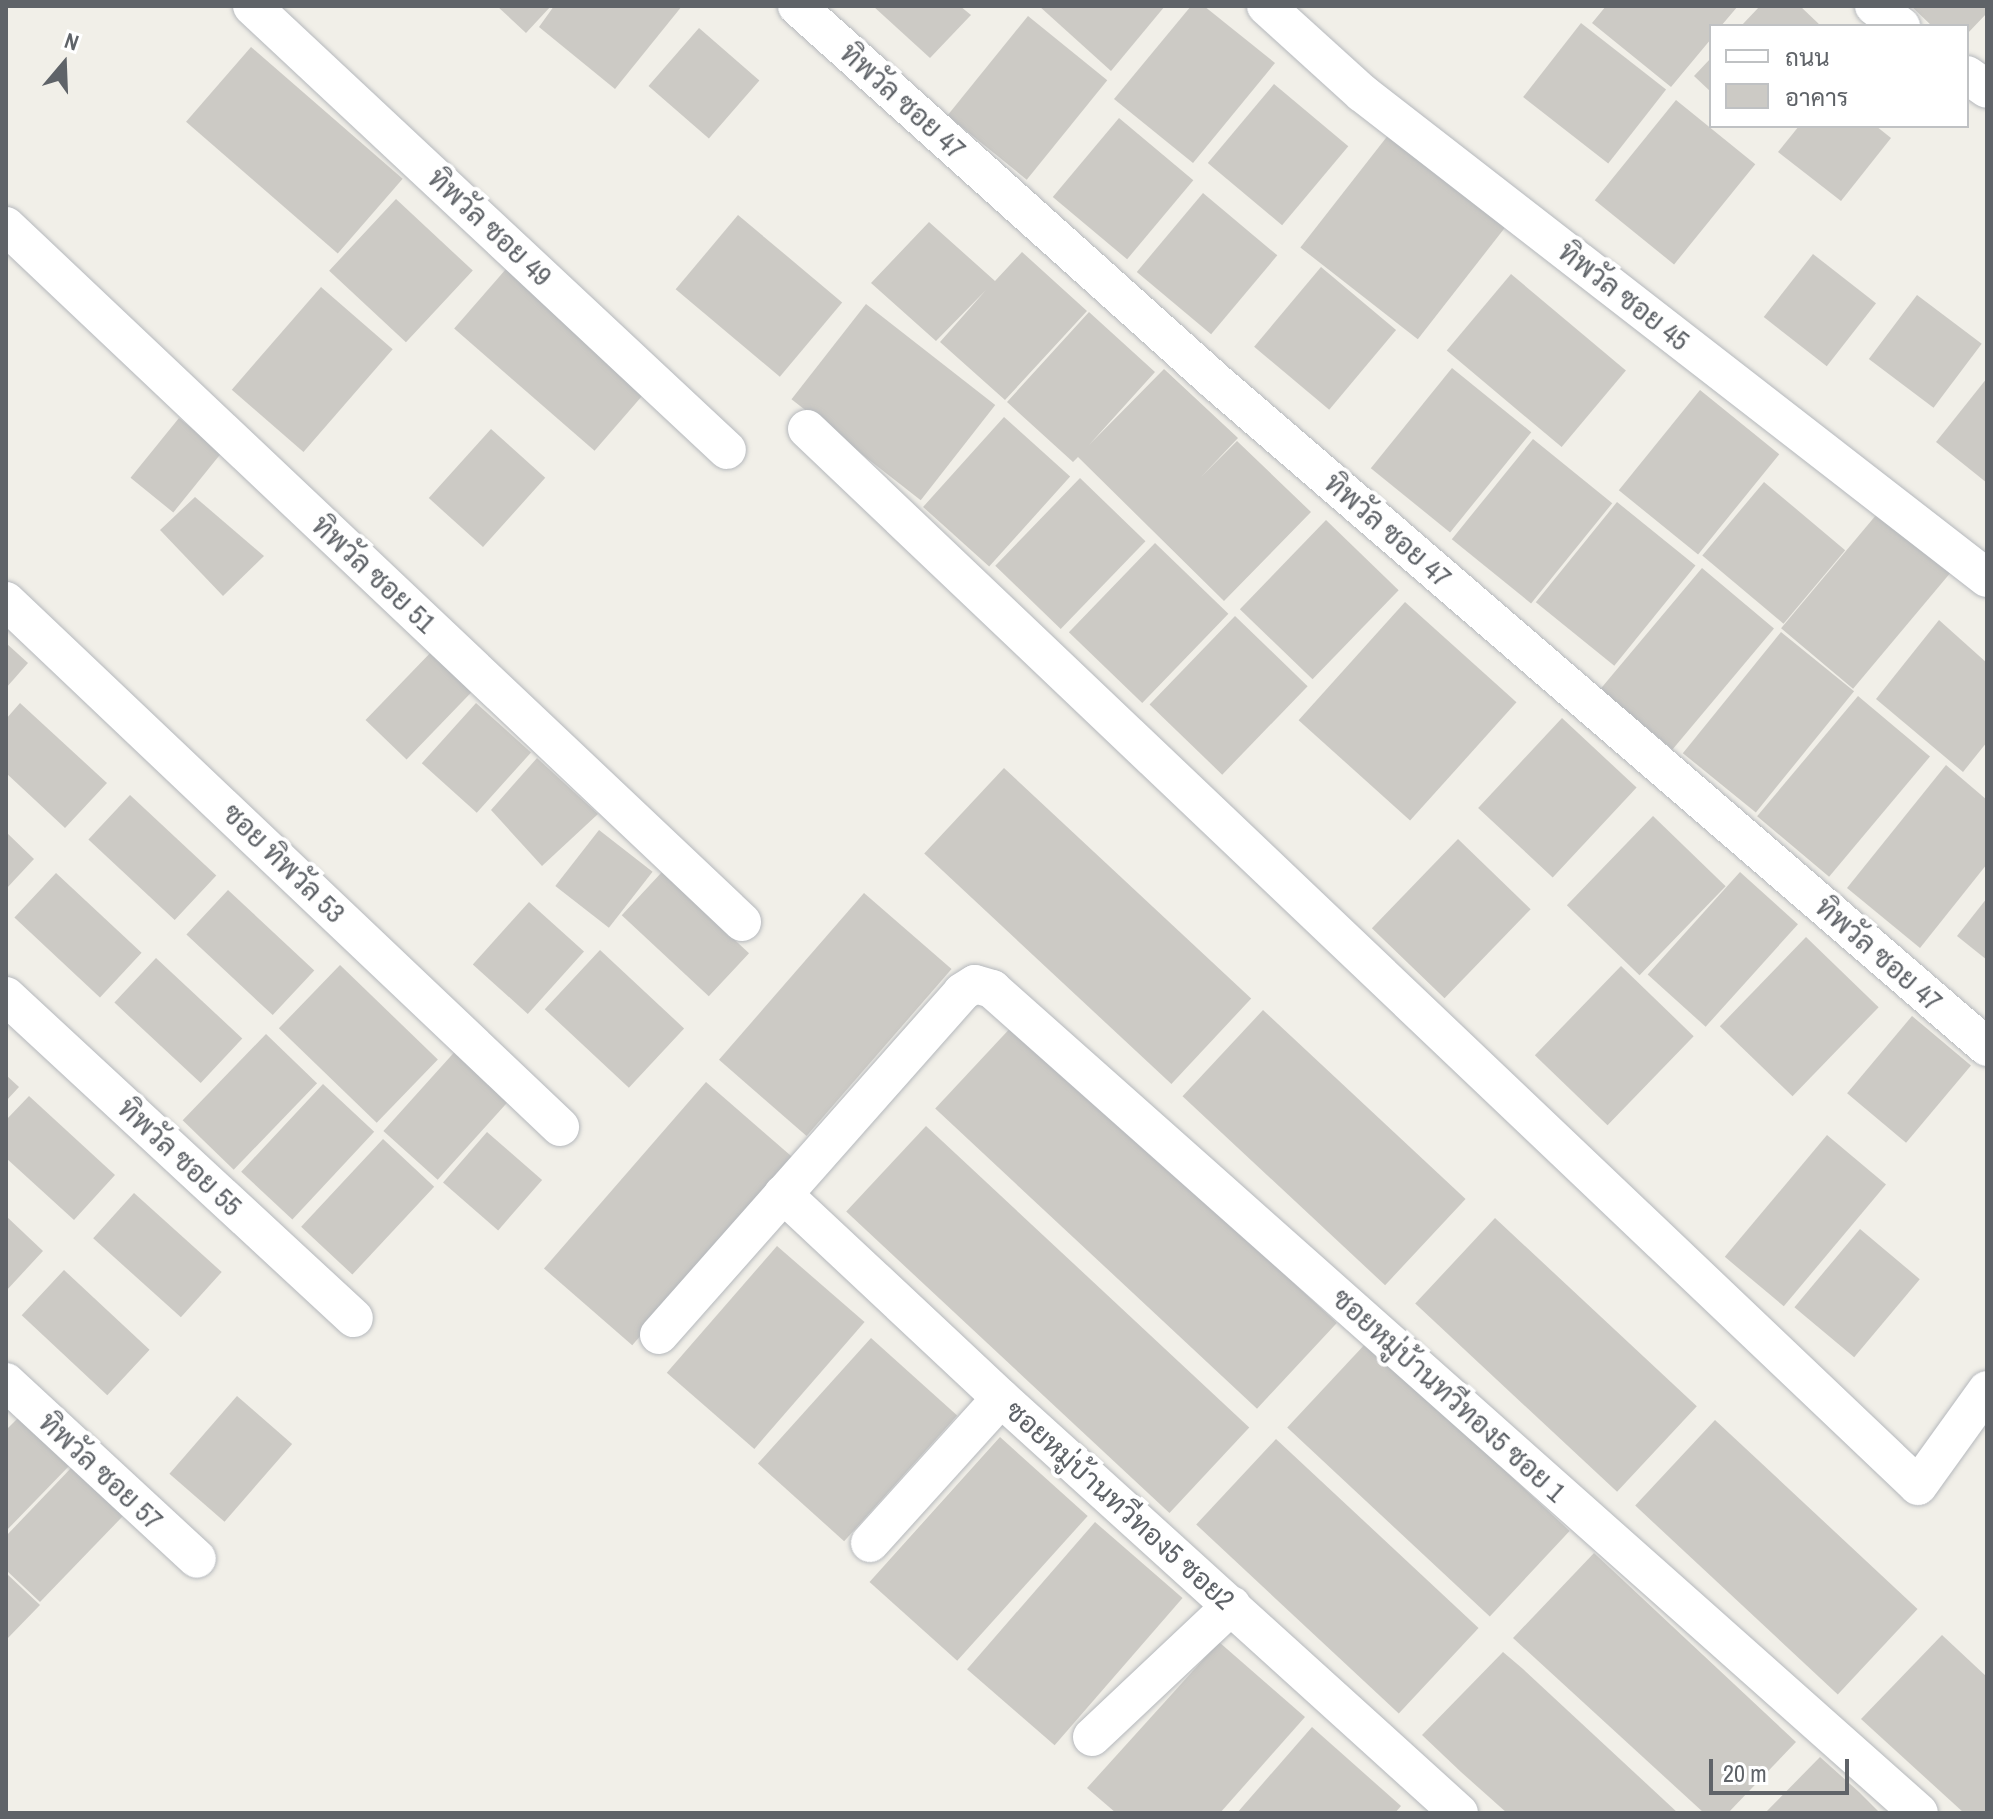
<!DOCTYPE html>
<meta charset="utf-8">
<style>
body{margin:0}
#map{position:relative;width:1993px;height:1819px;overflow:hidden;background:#f1efe8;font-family:"Archivo Narrow",Sarabun,sans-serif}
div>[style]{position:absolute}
.building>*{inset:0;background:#cccac5;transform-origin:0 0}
.roads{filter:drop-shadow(0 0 2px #b5b8bc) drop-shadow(0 0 2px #b5b8bc)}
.minor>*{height:38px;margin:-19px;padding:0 19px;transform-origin:19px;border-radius:19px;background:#fff}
span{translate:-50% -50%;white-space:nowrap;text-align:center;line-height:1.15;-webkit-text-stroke:8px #fff;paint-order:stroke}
.street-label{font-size:28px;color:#5f6368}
.frame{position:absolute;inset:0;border:8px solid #5f6368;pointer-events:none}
.legend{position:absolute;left:1709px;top:24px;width:260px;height:104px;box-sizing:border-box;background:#fff;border:2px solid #bfc1c3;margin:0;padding:10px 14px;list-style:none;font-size:24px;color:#5f6368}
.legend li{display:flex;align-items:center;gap:16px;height:40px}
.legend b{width:40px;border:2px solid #bfc1c3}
.north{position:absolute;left:24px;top:24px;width:80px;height:80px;-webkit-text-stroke:6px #fff;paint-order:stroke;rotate:19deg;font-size:22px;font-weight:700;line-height:32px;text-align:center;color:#5f6368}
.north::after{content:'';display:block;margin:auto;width:28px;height:36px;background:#5f6368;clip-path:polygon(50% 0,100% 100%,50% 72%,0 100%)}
.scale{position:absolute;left:1709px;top:1759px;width:140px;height:36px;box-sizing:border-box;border:4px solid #5f6368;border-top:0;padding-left:10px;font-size:24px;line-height:28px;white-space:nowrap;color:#5f6368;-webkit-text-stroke:6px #fff;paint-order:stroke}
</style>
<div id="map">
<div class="building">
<div style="clip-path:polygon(497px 6px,551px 6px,526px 33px)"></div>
<div style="clip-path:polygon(554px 6px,682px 6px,615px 89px,539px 27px)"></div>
<div style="clip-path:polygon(873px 6px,960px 6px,971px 15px,930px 58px)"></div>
<div style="clip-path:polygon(1039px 6px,1165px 6px,1111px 71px)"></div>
<div style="clip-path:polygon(1191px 6px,1204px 6px,1275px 63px,1193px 163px,1114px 99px)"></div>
<div style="clip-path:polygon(1606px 6px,1738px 6px,1721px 26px,1711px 26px,1711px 39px,1671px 87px,1592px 23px)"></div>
<div style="clip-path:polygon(1760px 6px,1800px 6px,1821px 26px,1741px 26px)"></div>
<div style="clip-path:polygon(1911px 6px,1987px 6px,1987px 13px,1967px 34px,1967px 26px,1932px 26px)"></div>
<div style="left:1028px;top:16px;width:102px;height:128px;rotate:39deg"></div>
<div style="left:1581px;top:23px;width:108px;height:94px;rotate:38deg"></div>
<div style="left:699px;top:28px;width:80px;height:77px;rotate:41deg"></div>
<div style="left:251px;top:47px;width:201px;height:99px;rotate:41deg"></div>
<div style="clip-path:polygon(1711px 58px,1711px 92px,1694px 76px)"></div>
<div style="left:1274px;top:84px;width:97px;height:103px;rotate:40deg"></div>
<div style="left:1676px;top:100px;width:102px;height:129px;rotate:39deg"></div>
<div style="left:1119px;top:118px;width:97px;height:103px;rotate:40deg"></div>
<div style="clip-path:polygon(1799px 126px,1876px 126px,1891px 138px,1841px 201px,1778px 152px)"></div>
<div style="left:1389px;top:134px;width:149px;height:144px;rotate:38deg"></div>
<div style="left:1203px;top:193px;width:97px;height:103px;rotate:40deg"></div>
<div style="left:396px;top:199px;width:105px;height:98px;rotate:43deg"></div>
<div style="left:738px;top:215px;width:136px;height:97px;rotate:40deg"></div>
<div style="clip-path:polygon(929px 222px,995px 281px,1022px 252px,1087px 311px,1005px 400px,940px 342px,986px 290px,936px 341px,871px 283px)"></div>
<div style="left:1813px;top:254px;width:80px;height:80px;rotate:38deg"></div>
<div style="left:1321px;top:267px;width:98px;height:104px;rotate:40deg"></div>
<div style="left:506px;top:269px;width:186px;height:79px;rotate:41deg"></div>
<div style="left:1511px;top:274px;width:150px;height:100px;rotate:40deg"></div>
<div style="left:321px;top:287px;width:95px;height:136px;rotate:41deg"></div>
<div style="left:1917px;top:295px;width:81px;height:80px;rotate:37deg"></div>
<div style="left:866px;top:304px;width:164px;height:121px;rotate:38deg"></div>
<div style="clip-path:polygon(1089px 312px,1155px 372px,1089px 445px,1164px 369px,1238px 438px,1201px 477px,1237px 441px,1311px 512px,1224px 601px,1078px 457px,1073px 462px,1007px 402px)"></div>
<div style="left:1452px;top:368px;width:102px;height:129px;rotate:39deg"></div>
<div style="clip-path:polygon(1987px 378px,1987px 483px,1936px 442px)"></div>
<div style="left:1700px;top:390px;width:102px;height:129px;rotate:39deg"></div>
<div style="left:1004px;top:417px;width:89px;height:121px;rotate:42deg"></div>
<div style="left:179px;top:418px;width:55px;height:77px;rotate:39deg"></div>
<div style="left:491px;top:429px;width:73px;height:93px;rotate:42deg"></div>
<div style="left:1533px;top:439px;width:102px;height:129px;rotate:39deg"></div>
<div style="left:1080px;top:478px;width:91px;height:122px;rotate:44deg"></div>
<div style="left:1764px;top:482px;width:106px;height:96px;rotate:40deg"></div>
<div style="clip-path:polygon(195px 497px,264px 556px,223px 596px,160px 530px)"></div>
<div style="left:1617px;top:502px;width:101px;height:129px;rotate:39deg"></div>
<div style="left:1882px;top:508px;width:94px;height:157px;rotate:40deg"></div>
<div style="left:1326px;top:520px;width:101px;height:124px;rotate:44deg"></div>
<div style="left:1155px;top:543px;width:102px;height:124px;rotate:44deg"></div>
<div style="left:1702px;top:568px;width:94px;height:158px;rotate:40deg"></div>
<div style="left:1405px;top:602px;width:150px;height:159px;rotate:42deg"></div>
<div style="left:1235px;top:616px;width:101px;height:123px;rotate:44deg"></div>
<div style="clip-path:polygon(1939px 620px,1987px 663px,1987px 742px,1963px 772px,1876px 699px)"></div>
<div style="left:1781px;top:632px;width:94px;height:156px;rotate:39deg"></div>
<div style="clip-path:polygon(6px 643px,28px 663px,6px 688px)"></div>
<div style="left:435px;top:648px;width:57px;height:100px;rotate:44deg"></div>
<div style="left:1858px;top:696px;width:94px;height:157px;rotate:40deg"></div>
<div style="clip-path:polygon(20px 703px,107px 783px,65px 828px,6px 773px,6px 719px)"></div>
<div style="left:476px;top:703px;width:74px;height:81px;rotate:42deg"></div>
<div style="left:1562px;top:718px;width:102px;height:123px;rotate:43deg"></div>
<div style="clip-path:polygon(537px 758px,598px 814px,542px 866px,491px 810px)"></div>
<div style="clip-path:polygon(1946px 765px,1987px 800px,1987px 864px,1920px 948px,1847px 888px)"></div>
<div style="left:1004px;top:768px;width:338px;height:117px;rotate:43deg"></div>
<div style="left:130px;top:795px;width:118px;height:61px;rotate:43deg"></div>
<div style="left:1653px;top:816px;width:101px;height:124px;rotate:44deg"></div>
<div style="left:599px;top:830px;width:68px;height:71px;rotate:38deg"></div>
<div style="clip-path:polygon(6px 832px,34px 859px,6px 889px)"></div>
<div style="left:1458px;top:839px;width:101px;height:124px;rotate:44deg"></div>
<div style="left:662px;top:872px;width:119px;height:59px;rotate:43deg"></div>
<div style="left:1740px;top:872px;width:78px;height:138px;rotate:42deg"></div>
<div style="left:56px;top:873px;width:117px;height:61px;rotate:43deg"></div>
<div style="left:228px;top:890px;width:118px;height:61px;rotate:43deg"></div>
<div style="left:864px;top:893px;width:116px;height:221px;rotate:41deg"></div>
<div style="clip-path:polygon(1987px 898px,1987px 960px,1957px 936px)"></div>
<div style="left:529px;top:902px;width:74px;height:84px;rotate:42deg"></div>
<div style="left:1806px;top:937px;width:101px;height:124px;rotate:44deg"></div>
<div style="left:600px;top:950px;width:115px;height:81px;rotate:43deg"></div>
<div style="left:156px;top:958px;width:118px;height:61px;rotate:43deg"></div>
<div style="left:340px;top:965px;width:136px;height:88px;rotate:44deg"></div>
<div style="left:1621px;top:966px;width:101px;height:124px;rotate:44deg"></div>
<div style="left:1263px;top:1010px;width:277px;height:118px;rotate:43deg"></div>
<div style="left:1912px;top:1016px;width:77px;height:101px;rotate:40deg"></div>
<div style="left:1015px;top:1023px;width:440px;height:117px;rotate:43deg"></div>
<div style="left:266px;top:1034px;width:71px;height:120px;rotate:44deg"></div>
<div style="left:459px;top:1047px;width:73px;height:113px;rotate:42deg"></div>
<div style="clip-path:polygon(6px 1075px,19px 1087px,6px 1101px)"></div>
<div style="left:706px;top:1082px;width:117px;height:247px;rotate:41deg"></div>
<div style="left:323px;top:1084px;width:70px;height:120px;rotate:43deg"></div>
<div style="clip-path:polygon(29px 1096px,115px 1175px,74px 1220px,6px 1158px,6px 1120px)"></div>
<div style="left:926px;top:1126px;width:442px;height:117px;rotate:43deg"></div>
<div style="left:487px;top:1132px;width:73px;height:67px;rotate:41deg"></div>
<div style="left:1827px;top:1135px;width:77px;height:159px;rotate:40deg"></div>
<div style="left:383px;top:1139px;width:70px;height:120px;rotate:43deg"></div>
<div style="left:134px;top:1193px;width:118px;height:61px;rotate:42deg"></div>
<div style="clip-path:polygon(6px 1216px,43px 1251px,6px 1291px)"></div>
<div style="left:1495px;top:1218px;width:276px;height:117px;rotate:43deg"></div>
<div style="left:1860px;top:1229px;width:78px;height:102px;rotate:40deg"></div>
<div style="left:777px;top:1246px;width:116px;height:168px;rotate:41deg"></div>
<div style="left:64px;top:1270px;width:117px;height:62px;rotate:43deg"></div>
<div style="left:871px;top:1338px;width:116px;height:169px;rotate:42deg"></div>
<div style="left:1367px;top:1342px;width:277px;height:117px;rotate:43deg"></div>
<div style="left:237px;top:1396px;width:73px;height:103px;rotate:41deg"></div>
<div style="clip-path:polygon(19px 1417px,70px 1465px,6px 1531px,6px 1430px)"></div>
<div style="left:1715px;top:1420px;width:277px;height:117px;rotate:43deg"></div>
<div style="left:1000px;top:1437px;width:118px;height:195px;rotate:42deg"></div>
<div style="left:1276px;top:1439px;width:277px;height:117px;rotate:43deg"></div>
<div style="clip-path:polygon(72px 1467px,123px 1516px,40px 1602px,6px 1570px,6px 1536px)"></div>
<div style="left:1095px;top:1522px;width:116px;height:195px;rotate:41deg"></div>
<div style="clip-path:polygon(1594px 1553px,1796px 1742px,1728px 1813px,1704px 1813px,1513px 1638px)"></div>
<div style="clip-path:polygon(6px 1573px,40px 1605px,6px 1640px)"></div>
<div style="clip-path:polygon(1942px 1635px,1987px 1677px,1987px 1813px,1964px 1813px,1861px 1719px)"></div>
<div style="clip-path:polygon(1219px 1642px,1305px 1717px,1220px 1813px,1116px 1813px,1087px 1788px)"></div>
<div style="clip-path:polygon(1503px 1652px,1523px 1669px,1678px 1813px,1507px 1813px,1461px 1772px,1422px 1735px)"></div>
<div style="clip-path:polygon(1312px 1727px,1401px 1806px,1395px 1813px,1237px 1813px)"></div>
<div style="clip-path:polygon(1820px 1757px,1859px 1792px,1880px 1813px,1765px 1813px)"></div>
</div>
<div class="roads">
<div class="minor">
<div style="left:252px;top:6px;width:650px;rotate:43.07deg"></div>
<div style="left:797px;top:6px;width:563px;rotate:41.9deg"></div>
<div style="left:1216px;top:382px;width:1018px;rotate:40.78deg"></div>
<div style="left:1266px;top:6px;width:130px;rotate:42.2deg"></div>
<div style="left:1362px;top:93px;width:791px;rotate:37.81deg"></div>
<div style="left:1874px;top:6px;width:34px;rotate:37deg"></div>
<div style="left:1967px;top:75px;width:24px;rotate:35deg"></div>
<div style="left:6px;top:226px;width:1013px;rotate:43.4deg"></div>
<div style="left:807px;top:429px;width:1533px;rotate:43.57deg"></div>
<div style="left:1918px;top:1486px;width:118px;rotate:-54.3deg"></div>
<div style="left:6px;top:601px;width:764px;rotate:43.51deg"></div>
<div style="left:6px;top:996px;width:474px;rotate:42.8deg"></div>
<div style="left:783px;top:1194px;width:299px;rotate:43.1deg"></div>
<div style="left:1001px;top:1398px;width:618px;rotate:42.18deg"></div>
<div style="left:659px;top:1335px;width:458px;rotate:-48.5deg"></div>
<div style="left:962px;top:992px;width:15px;rotate:-32deg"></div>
<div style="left:975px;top:984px;width:18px;rotate:16deg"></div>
<div style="left:992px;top:989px;width:1240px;rotate:41.63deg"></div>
<div style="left:6px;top:1382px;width:260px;rotate:42.8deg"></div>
<div style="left:870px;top:1543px;width:195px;rotate:-47.9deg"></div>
<div style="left:1092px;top:1737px;width:192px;rotate:-43.3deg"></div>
</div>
</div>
<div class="street-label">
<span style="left:903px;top:101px;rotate:42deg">ทิพวัล ซอย 47</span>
<span style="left:490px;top:227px;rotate:43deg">ทิพวัล ซอย 49</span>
<span style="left:1624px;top:296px;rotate:38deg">ทิพวัล ซอย 45</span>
<span style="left:1388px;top:530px;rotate:41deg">ทิพวัล ซอย 47</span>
<span style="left:374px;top:574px;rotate:43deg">ทิพวัล ซอย 51</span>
<span style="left:284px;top:863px;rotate:44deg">ซอย ทิพวัล 53</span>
<span style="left:1879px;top:954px;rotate:41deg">ทิพวัล ซอย 47</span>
<span style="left:180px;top:1157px;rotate:43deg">ทิพวัล ซอย 55</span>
<span style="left:1449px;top:1395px;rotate:42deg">ซอยหมู่บ้านทวีทอง5 ซอย 1</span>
<span style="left:101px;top:1471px;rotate:43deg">ทิพวัล ซอย 57</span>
<span style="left:1120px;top:1505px;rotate:42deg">ซอยหมู่บ้านทวีทอง5 ซอย2</span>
</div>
<div class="frame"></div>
<ul class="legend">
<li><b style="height:10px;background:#fff"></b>ถนน</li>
<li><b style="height:22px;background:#cccac5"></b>อาคาร</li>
</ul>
<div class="north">N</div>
<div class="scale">20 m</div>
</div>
